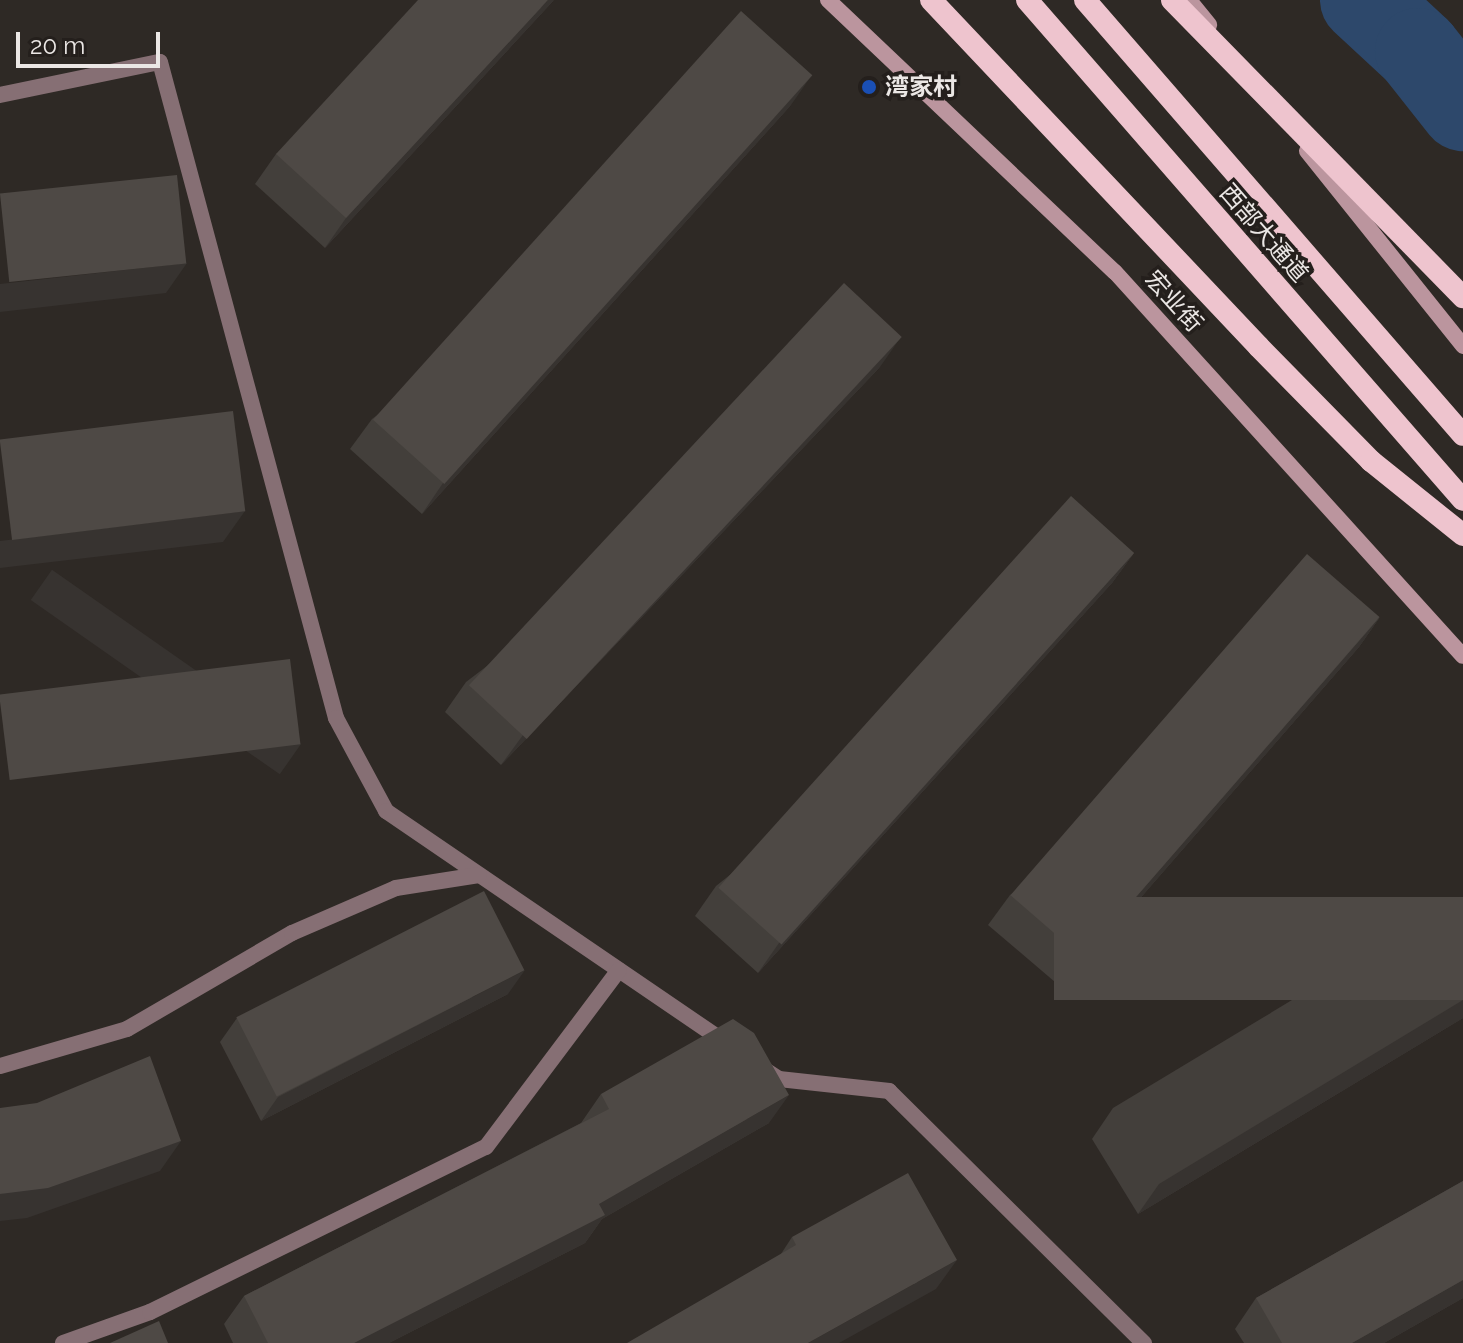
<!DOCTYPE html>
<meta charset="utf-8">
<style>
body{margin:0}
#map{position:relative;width:1463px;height:1343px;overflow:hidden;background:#2e2925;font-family:Raleway,"Noto Sans SC",sans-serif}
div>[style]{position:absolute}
.river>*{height:86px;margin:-43px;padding:0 43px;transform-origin:43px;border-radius:43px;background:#2d486b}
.minor>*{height:16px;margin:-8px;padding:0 8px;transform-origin:8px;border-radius:8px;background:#866f74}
.secondary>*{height:16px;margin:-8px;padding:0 8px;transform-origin:8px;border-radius:8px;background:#bb959e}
.trunk>*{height:22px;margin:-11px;padding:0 11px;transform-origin:11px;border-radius:11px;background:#eec4ce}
.trunk-bridge>*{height:22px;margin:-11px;padding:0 11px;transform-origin:11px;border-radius:11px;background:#eec4ce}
.wall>*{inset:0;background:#433f3b}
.shaded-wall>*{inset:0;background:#373330;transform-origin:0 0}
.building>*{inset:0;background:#4e4945;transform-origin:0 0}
.dots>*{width:22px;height:22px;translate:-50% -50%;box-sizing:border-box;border:4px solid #241f1c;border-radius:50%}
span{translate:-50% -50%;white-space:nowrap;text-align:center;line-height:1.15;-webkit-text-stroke:7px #241f1c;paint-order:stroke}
.poi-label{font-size:24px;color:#ebe7e5;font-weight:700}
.left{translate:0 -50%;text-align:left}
.street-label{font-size:24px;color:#ebe7e5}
.scale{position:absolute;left:16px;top:32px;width:144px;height:36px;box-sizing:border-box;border:4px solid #ebe7e5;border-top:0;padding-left:10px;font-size:24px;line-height:28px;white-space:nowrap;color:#ebe7e5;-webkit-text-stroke:6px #241f1c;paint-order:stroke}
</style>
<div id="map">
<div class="river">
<div style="left:1363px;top:0;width:75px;rotate:42.8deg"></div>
<div style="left:1418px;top:51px;width:73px;rotate:51.7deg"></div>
</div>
<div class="minor">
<div style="left:0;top:95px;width:163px;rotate:-11.7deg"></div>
<div style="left:160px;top:62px;width:679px;rotate:74.98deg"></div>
<div style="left:336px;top:718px;width:106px;rotate:61.7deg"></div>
<div style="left:386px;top:811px;width:412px;rotate:34.3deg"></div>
<div style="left:0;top:1066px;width:132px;rotate:-16.2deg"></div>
<div style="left:127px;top:1029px;width:191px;rotate:-30.2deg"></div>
<div style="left:292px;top:933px;width:113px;rotate:-23.4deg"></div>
<div style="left:396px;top:888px;width:84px;rotate:-8.9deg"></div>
<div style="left:765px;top:1070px;width:17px;rotate:33deg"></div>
<div style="left:779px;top:1079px;width:111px;rotate:6.2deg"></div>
<div style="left:889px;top:1091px;width:359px;rotate:44.7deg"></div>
<div style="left:63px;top:1343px;width:92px;rotate:-19.6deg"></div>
<div style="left:150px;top:1312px;width:374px;rotate:-26.2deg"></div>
<div style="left:486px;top:1147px;width:221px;rotate:-53.1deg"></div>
</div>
<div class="secondary">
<div style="left:828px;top:0;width:395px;rotate:43.5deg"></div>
<div style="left:1115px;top:272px;width:518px;rotate:47.82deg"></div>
<div style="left:1189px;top:0;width:32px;rotate:51deg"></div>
<div style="left:1307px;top:151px;width:250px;rotate:51.3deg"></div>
</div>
<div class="trunk">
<div style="left:931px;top:0;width:477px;rotate:46.6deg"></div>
<div style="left:1259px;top:347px;width:160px;rotate:45.5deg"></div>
<div style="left:1371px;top:461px;width:118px;rotate:38.8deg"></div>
<div style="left:1027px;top:0;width:663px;rotate:48.91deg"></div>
<div style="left:1085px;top:0;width:576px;rotate:49.01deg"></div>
</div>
<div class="trunk-bridge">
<div style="left:1172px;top:0;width:416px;rotate:45.6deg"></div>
</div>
<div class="wall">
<div style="clip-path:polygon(554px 0,325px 248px,255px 184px,276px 154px)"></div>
<div style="clip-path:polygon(791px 105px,422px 514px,350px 449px,372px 419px)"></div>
<div style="clip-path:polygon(880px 367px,501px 765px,445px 712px,466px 682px)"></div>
<div style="clip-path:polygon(1134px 553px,1112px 583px,758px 973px,695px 916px,716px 886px)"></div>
<div style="clip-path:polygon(1380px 617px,1359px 647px,1062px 988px,988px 925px,1010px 895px)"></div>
<div style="clip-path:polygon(1463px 897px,1463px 1018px,1138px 1214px,1092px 1139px,1113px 1108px)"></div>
<div style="clip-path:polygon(508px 994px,261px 1121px,220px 1042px,237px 1018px)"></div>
<div style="clip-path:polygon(601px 1094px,769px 1123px,602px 1219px,585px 1243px,389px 1343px,233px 1343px,224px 1324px,244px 1296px,581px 1123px)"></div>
<div style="clip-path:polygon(1463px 1181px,1463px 1298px,1384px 1343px,1244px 1343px,1235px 1329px,1256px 1298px)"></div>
<div style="clip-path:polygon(792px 1237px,936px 1289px,781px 1254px)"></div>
</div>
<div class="shaded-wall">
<div style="clip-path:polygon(548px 0,554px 0,325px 248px,346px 218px)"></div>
<div style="clip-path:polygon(812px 75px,791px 105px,422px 514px,443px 483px)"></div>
<div style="clip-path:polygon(187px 263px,166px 293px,0 312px,0 284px)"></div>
<div style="clip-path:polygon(901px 337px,880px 367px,501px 765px,523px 735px)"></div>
<div style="clip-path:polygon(245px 511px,223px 542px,0 568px,0 541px)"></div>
<div style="clip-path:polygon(1134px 553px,1112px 583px,758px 973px,779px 943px)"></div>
<div style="clip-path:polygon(1380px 617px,1359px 647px,1062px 988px,1083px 958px)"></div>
<div style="left:301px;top:744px;width:37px;height:304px;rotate:125deg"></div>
<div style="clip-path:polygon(525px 970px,508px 994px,261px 1121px,278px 1097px)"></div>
<div style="clip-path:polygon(1463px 1000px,1463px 1018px,1138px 1214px,1159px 1184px)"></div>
<div style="clip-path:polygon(789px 1095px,769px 1123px,602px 1219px,585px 1243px,389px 1343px,354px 1343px)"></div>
<div style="clip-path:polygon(181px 1141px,160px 1171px,27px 1218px,0 1221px,0 1194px)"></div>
<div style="clip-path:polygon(957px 1260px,936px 1289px,839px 1343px,808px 1343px)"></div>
<div style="clip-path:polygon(1463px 1280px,1463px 1298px,1384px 1343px,1352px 1343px)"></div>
</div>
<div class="building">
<div style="clip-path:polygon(418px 0,548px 0,346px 218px,276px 154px)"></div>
<div style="left:741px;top:11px;width:96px;height:550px;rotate:42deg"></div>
<div style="left:177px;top:175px;width:89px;height:178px;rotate:84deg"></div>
<div style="left:844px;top:283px;width:79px;height:550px;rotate:43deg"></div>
<div style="left:233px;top:411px;width:101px;height:235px;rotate:83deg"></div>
<div style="left:1071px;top:496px;width:85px;height:527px;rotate:42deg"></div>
<div style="left:1307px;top:554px;width:96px;height:452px;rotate:41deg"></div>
<div style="left:290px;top:659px;width:86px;height:293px;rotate:83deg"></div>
<div style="left:484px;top:891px;width:89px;height:278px;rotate:63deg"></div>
<div style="left:1463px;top:897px;width:103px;height:409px;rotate:90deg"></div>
<div style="clip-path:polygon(733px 1019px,754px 1033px,789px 1095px,599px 1204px,605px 1215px,354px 1343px,268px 1343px,244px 1296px,609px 1109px,601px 1094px)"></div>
<div style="clip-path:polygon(150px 1056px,181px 1141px,48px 1188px,0 1194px,0 1108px,37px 1103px)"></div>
<div style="clip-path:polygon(908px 1173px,957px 1260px,808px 1343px,627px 1343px,796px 1245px,792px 1237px)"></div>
<div style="clip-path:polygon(1463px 1181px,1463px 1280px,1352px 1343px,1282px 1343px,1256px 1298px)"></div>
<div style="clip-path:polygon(159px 1321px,168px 1343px,110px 1343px)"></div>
</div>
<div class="dots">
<div style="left:869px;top:87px;background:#1a4fb4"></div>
</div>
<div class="poi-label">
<span class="left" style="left:885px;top:87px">湾家村</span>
</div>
<div class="street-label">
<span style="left:1264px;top:233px;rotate:49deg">西部大通道</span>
<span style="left:1174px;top:301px;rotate:48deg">宏业街</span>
</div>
<div class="scale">20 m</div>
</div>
